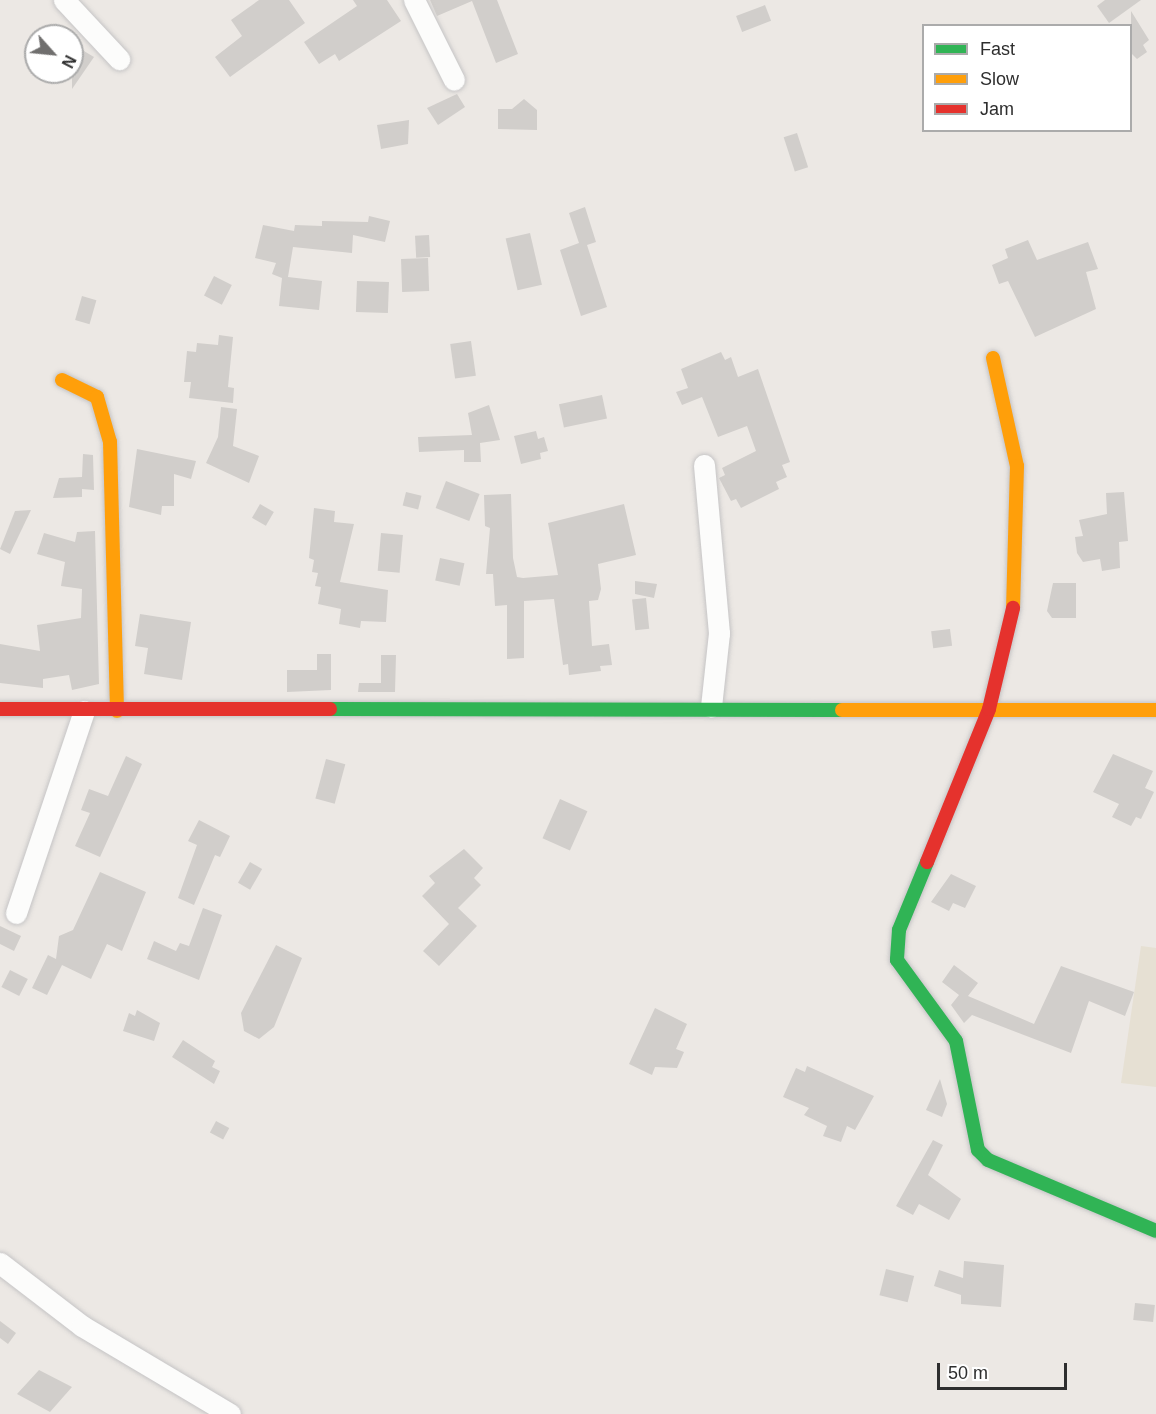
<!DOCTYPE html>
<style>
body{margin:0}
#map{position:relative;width:1156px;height:1414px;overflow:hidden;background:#ece8e4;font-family:Helvetica,sans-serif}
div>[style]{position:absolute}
.education>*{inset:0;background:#e6e0d3}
.building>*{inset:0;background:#d1cecb;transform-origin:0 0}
.roads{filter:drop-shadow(0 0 2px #c5c4c5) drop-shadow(0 0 2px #c5c4c5)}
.street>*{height:21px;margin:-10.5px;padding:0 10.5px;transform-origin:10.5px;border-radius:10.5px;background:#fcfcfb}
.fast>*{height:14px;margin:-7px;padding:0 7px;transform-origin:7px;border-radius:7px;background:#30b455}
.slow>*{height:14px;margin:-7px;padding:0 7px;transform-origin:7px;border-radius:7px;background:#ff9f0a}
.jam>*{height:14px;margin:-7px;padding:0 7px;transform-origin:7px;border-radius:7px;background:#e5322d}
span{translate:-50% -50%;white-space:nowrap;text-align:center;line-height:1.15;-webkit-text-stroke:5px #fff;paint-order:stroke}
.legend{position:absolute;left:922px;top:24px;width:210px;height:108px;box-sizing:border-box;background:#fff;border:2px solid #ababab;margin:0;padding:8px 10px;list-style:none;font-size:18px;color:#2e2e2e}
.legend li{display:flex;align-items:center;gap:12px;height:30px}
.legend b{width:30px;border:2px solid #ababab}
.north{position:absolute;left:24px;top:24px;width:60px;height:60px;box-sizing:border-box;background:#fff;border:2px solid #ababab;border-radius:50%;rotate:117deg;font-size:16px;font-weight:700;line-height:24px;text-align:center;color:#2e2e2e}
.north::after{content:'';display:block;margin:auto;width:21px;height:27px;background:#706f6e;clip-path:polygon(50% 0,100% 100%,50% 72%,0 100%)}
.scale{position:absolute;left:937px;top:1363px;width:130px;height:27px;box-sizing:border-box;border:3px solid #2e2e2e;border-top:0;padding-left:8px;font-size:18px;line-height:21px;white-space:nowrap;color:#2e2e2e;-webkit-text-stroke:4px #fff;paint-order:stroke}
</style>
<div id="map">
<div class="education">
<div style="clip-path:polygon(1141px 946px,1156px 948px,1156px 1087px,1121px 1083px)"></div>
</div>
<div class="building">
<div style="clip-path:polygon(259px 0,289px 0,305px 23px,230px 77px,215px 57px,242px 36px,231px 20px)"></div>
<div style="clip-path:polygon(353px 0,387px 0,401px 21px,339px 61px,335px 54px,319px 64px,304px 42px,357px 6px)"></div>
<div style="clip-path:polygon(430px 0,497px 0,518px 54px,496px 63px,472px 1px,437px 16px)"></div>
<div style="clip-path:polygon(1105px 0,1141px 0,1109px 23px,1097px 6px)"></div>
<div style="left:765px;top:5px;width:17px;height:31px;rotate:69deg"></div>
<div style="clip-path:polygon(1131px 11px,1149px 40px,1143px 45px,1147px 52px,1137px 59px,1131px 53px)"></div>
<div style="clip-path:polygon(72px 44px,94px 57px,72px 89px)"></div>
<div style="clip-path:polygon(457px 94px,465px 107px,438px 125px,427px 108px)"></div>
<div style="clip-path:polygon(524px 99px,537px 110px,537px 130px,498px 129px,498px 109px,512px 109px)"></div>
<div style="clip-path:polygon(409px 120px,408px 144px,381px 149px,377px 125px)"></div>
<div style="left:797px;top:133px;width:36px;height:14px;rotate:72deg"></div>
<div style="clip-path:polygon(585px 207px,596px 242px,587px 245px,607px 307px,581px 316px,560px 250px,579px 243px,569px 213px)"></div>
<div style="clip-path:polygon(369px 216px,390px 221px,385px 242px,353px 235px,352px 253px,293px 247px,288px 277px,322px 281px,319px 310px,279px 306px,282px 278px,272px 274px,276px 263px,255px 258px,263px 225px,294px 231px,295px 225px,322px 226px,322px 221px,368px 222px)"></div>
<div style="left:530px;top:233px;width:53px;height:25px;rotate:77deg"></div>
<div style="left:429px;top:235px;width:22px;height:14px;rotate:87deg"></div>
<div style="clip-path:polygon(1028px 240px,1037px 260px,1088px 242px,1098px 269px,1086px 272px,1096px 309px,1035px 337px,1008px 281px,999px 284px,992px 265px,1008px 258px,1005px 249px)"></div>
<div style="left:428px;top:258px;width:33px;height:27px;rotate:88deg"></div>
<div style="left:214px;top:276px;width:20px;height:22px;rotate:27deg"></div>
<div style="left:357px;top:281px;width:32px;height:31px;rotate:2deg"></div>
<div style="left:82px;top:296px;width:15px;height:25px;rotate:16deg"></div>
<div style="clip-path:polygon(219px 335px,233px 337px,228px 387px,234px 388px,233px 403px,189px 398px,191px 382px,184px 382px,187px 351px,196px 352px,197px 343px,218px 345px)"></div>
<div style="left:471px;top:341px;width:35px;height:21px;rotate:82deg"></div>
<div style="clip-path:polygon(721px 352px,725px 360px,731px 357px,738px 377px,758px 369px,790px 462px,782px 465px,787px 477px,776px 482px,779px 489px,741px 508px,736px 499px,731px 501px,719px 478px,725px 475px,722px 468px,756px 451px,747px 426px,718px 437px,702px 397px,682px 405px,676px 392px,688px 388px,681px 369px)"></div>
<div style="left:602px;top:395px;width:24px;height:44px;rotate:78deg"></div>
<div style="clip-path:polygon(489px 405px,500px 440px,480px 443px,481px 462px,464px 462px,464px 450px,419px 452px,418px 437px,472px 435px,468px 413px)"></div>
<div style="clip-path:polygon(221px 407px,237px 409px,233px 446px,259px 456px,249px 483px,206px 463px,218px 437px)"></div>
<div style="clip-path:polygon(536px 431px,538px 439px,544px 437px,548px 451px,540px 453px,541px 459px,521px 464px,514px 436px)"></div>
<div style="clip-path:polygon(137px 449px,196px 461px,191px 479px,174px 474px,174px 506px,162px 506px,161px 515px,129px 507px)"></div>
<div style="clip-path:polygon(83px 454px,93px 455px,94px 490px,82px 489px,82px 497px,53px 498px,59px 478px,82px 477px)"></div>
<div style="left:446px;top:481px;width:36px;height:29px;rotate:21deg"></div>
<div style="left:406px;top:492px;width:16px;height:14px;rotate:14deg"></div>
<div style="clip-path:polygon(1124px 492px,1128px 541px,1119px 542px,1120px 568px,1102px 571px,1100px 559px,1083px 562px,1077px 553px,1075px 537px,1083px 536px,1079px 520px,1107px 514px,1106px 493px)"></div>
<div style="clip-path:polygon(511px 494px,513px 558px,517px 577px,523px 578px,558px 575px,548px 523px,624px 504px,636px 555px,598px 564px,601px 589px,598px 600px,589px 601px,592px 646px,609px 644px,612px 665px,600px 666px,601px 671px,569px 675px,568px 664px,563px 665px,554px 599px,524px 601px,524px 658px,507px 659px,507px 605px,495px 606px,493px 574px,486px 574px,490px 528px,485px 526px,484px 495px)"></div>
<div style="left:260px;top:504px;width:16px;height:16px;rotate:30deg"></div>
<div style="clip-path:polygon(314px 508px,335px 511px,334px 522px,354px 524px,340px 582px,388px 590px,386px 622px,361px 621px,360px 628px,339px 624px,341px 609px,318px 604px,321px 587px,315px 586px,318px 573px,312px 572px,314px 560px,309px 558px)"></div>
<div style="clip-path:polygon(31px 510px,10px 554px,0 549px,15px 511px)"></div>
<div style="clip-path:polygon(95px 531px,99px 684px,72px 690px,69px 675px,43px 679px,43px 688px,0 683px,0 644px,40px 651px,37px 625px,81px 618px,82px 589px,61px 586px,65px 562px,37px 554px,44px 533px,75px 542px,77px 532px)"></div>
<div style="left:381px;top:533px;width:22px;height:38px;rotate:5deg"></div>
<div style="left:440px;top:558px;width:25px;height:23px;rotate:12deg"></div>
<div style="clip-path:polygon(635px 581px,657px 584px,654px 598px,635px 594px)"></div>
<div style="clip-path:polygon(1053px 583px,1076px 583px,1076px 618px,1052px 618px,1047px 611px)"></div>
<div style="left:646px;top:598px;width:31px;height:14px;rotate:84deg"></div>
<div style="clip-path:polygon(140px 614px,191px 622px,182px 680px,144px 674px,148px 648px,135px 646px)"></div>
<div style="left:950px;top:629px;width:17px;height:19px;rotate:83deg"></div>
<div style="clip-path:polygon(317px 654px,331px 654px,331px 690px,287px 692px,287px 670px,317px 670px)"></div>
<div style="clip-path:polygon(381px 655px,396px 655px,395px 692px,358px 692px,359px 683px,381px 683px)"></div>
<div style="clip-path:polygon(1113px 754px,1153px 771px,1145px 788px,1154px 792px,1141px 819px,1136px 817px,1131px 826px,1112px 817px,1119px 804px,1093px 792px)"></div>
<div style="clip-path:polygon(126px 756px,142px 764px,100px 857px,75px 846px,90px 813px,81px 810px,89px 789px,108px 796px)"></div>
<div style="left:326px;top:759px;width:20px;height:41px;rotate:15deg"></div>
<div style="left:560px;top:799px;width:30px;height:43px;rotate:24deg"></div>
<div style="clip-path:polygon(199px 820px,230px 836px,220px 857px,215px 855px,194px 905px,178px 898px,197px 845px,188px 841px)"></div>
<div style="clip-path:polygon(464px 849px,483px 868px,474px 878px,481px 885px,458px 908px,477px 926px,439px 966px,423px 951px,449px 924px,422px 896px,435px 883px,429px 876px)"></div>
<div style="left:250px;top:862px;width:14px;height:24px;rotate:30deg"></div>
<div style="clip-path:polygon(100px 872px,146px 892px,122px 951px,107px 944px,91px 979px,62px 965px,47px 995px,32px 988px,48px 955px,56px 959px,59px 936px,73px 930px)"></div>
<div style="clip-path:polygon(951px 874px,976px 886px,965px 908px,953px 903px,949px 911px,931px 902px)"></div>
<div style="clip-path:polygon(203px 908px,222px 915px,199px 980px,147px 959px,154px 941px,176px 951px,180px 943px,189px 946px)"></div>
<div style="clip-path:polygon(0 926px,21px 936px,14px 951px,0 944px)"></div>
<div style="clip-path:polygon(276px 945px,302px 958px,274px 1027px,259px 1039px,244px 1031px,241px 1013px)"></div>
<div style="clip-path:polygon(954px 965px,978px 983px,968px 996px,1034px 1024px,1061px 966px,1134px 992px,1125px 1016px,1089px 1001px,1071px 1053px,972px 1015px,964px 1023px,951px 1005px,959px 995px,942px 982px)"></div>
<div style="left:10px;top:970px;width:20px;height:19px;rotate:27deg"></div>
<div style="clip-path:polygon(655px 1008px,687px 1024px,676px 1049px,684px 1052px,677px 1068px,655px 1067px,652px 1075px,629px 1064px)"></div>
<div style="clip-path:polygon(137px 1010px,160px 1023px,154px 1041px,123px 1031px,129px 1013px,135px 1016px)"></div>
<div style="clip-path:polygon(183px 1040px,215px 1061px,212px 1067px,220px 1071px,214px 1084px,172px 1057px)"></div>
<div style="clip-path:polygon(807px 1066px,874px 1096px,855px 1130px,847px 1126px,841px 1142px,823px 1136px,827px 1126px,804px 1115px,809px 1108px,783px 1097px,796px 1068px,805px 1072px)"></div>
<div style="clip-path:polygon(940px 1079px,947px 1104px,942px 1117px,926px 1110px)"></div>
<div style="left:216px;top:1121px;width:15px;height:13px;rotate:28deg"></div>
<div style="clip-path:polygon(933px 1140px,943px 1145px,928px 1175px,961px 1199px,949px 1220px,919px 1204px,913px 1215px,896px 1206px)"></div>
<div style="clip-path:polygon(964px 1261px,1004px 1265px,1001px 1307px,961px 1304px,961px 1295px,934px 1286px,939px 1270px,963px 1278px)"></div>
<div style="left:886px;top:1269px;width:29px;height:27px;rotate:14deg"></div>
<div style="left:1135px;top:1303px;width:20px;height:17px;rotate:6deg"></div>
<div style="clip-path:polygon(0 1321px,16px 1333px,8px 1344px,0 1338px)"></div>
<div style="clip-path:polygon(39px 1370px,72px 1387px,50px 1412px,17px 1394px)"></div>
</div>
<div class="roads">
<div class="street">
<div style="left:64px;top:0;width:81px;rotate:47deg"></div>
<div style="left:414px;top:0;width:89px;rotate:63.4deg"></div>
<div style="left:704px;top:465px;width:169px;rotate:84.9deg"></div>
<div style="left:719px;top:633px;width:74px;rotate:96.2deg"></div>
<div style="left:16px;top:913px;width:213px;rotate:-71.4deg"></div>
<div style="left:0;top:1263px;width:103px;rotate:37.5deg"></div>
<div style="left:82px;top:1326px;width:172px;rotate:30.7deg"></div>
</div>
<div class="fast">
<div style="left:330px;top:709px;width:512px;rotate:0.11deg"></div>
<div style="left:927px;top:862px;width:74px;rotate:112.4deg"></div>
<div style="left:899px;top:930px;width:30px;rotate:94deg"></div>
<div style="left:897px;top:960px;width:100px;rotate:53.9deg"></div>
<div style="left:956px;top:1041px;width:111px;rotate:78.6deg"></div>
<div style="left:978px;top:1150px;width:14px;rotate:45deg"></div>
<div style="left:988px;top:1160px;width:182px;rotate:22.9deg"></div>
</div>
<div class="slow">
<div style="left:993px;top:358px;width:111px;rotate:77.5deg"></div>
<div style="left:1017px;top:466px;width:142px;rotate:91.6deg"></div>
<div style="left:62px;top:380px;width:39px;rotate:26deg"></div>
<div style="left:97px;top:397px;width:47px;rotate:73.9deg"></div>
<div style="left:110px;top:442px;width:269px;rotate:88.5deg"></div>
<div style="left:842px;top:710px;width:314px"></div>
</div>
<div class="jam">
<div style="left:0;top:709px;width:330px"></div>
<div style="left:927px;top:862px;width:165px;rotate:-67.9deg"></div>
<div style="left:989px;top:709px;width:104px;rotate:-76.6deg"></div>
</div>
</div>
<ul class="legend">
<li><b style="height:8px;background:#30b455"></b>Fast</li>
<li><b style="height:8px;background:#ff9f0a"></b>Slow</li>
<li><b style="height:8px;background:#e5322d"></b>Jam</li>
</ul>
<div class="north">N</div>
<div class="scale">50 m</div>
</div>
